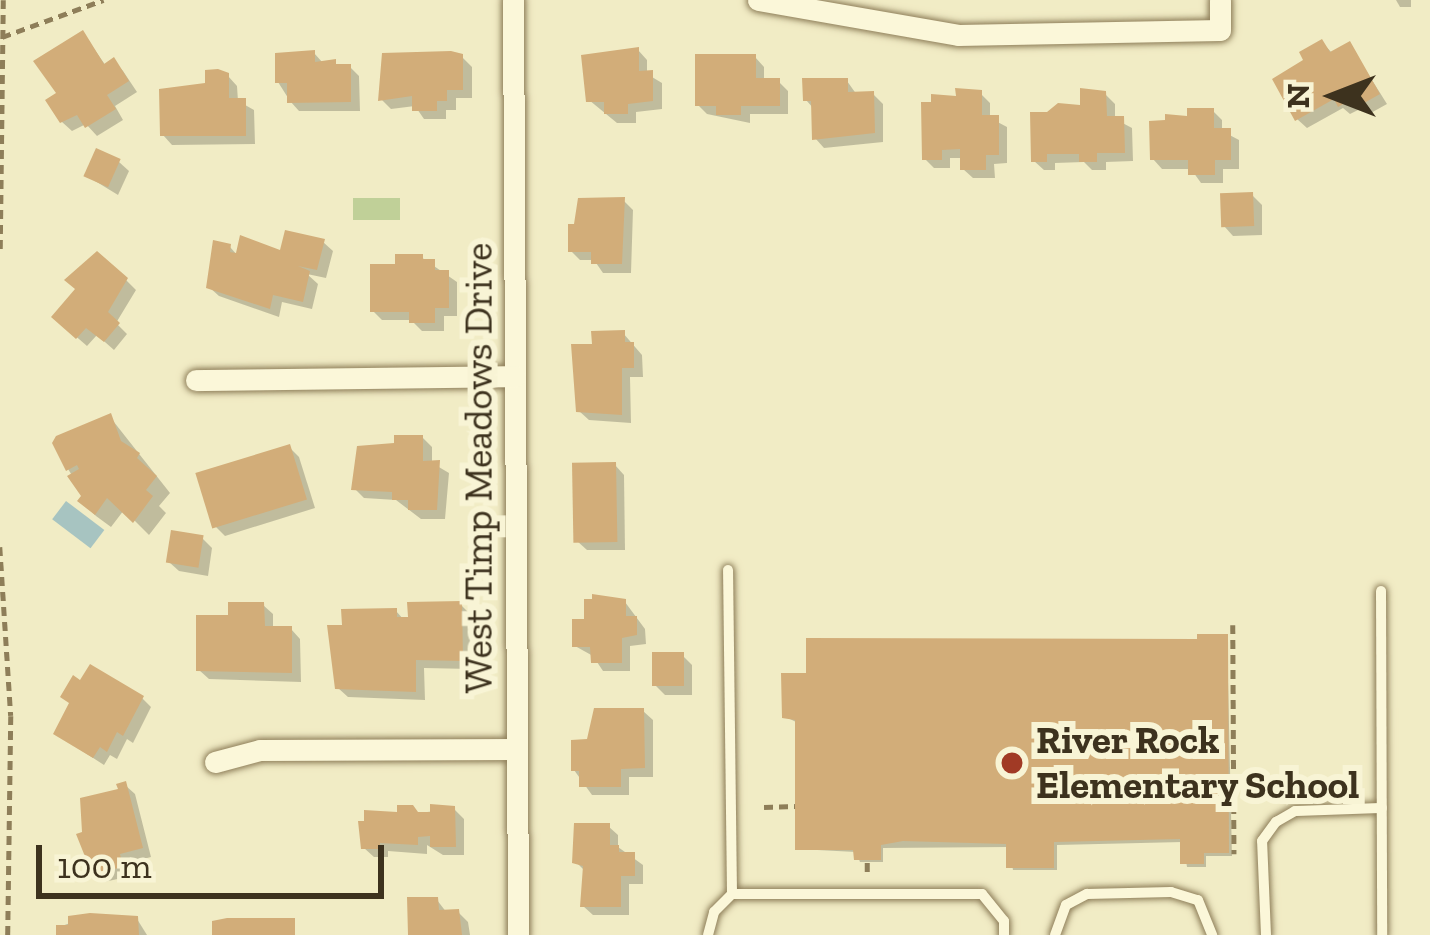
<!DOCTYPE html>
<style>
body{margin:0}
#map{position:relative;width:1430px;height:935px;overflow:hidden;background:#f1ecc5;font-family:"Zilla Slab",serif}
div>[style]{position:absolute}
.green>*{inset:0;background:#c0d098;transform-origin:0 0}
.water>*{inset:0;background:#a7c4c1;transform-origin:0 0}
.shadow>*{inset:0;background:#0003}
.building>*{inset:0;background:#d2ad79;transform-origin:0 0}
.path>*{height:4.5px;margin-top:-2.25px;transform-origin:0;background:repeating-linear-gradient(90deg,#8e7e59 0 9px,transparent 0 15px)}
.roads{filter:drop-shadow(0 0 3px #8e7e59) drop-shadow(0 0 3px #8e7e59)}
.service>*{height:10px;margin:-5px;padding:0 5px;transform-origin:5px;border-radius:5px;background:#fbf7d9}
.minor>*{height:21px;margin:-10.5px;padding:0 10.5px;transform-origin:10.5px;border-radius:10.5px;background:#fbf7d9}
.dots>*{width:33px;height:33px;translate:-50% -50%;box-sizing:border-box;border:6px solid #f8f4d5;border-radius:50%}
span{translate:-50% -50%;white-space:nowrap;text-align:center;line-height:1.15;-webkit-text-stroke:12px #f8f4d5;paint-order:stroke}
.street-label{font-size:39px;color:#3d321e}
.poi-label{font-size:39px;color:#3d321e;font-weight:700}
.left{translate:0 -50%;text-align:left}
.north{position:absolute;left:1274px;top:36px;width:120px;height:120px;-webkit-text-stroke:9px #f8f4d5;paint-order:stroke;rotate:270deg;font-size:33px;font-weight:700;line-height:48px;text-align:center;color:#3d321e}
.north::after{content:'';display:block;margin:auto;width:42px;height:54px;background:#3d321e;clip-path:polygon(50% 0,100% 100%,50% 72%,0 100%)}
.scale{position:absolute;left:36px;top:845px;width:348px;height:54px;box-sizing:border-box;border:6px solid #3d321e;border-top:0;padding-left:15px;font-size:36px;line-height:42px;white-space:nowrap;color:#3d321e;-webkit-text-stroke:9px #f8f4d5;paint-order:stroke}
</style>
<div id="map">
<div class="green">
<div style="left:353px;top:198px;width:47px;height:22px"></div>
</div>
<div class="water">
<div style="left:66px;top:501px;width:48px;height:23px;rotate:37deg"></div>
</div>
<div class="shadow">
<div style="clip-path:polygon(1396px 0,1411px 0,1411px 7px,1400px 7px)"></div>
<div style="clip-path:polygon(83px 33px,106px 66px,114px 61px,123px 71px,137px 92px,115px 106px,123px 120px,97px 136px,86px 124px,72px 131px,62px 122px,61px 94px)"></div>
<div style="clip-path:polygon(1322px 42px,1333px 54px,1350px 45px,1387px 104px,1369px 114px,1362px 108px,1350px 114px,1343px 108px,1307px 128px,1297px 119px,1307px 61px)"></div>
<div style="clip-path:polygon(638px 50px,647px 60px,647px 74px,662px 83px,662px 109px,636px 112px,636px 123px,617px 123px,589px 100px)"></div>
<div style="clip-path:polygon(314px 53px,323px 63px,350px 67px,359px 76px,360px 111px,299px 111px,290px 101px,278px 82px)"></div>
<div style="clip-path:polygon(462px 57px,472px 67px,472px 98px,456px 98px,456px 110px,446px 110px,446px 119px,424px 119px,415px 106px,391px 109px,382px 100px)"></div>
<div style="clip-path:polygon(755px 57px,764px 67px,764px 81px,778px 81px,788px 91px,788px 114px,750px 114px,750px 123px,707px 114px,698px 105px)"></div>
<div style="clip-path:polygon(228px 76px,237px 86px,238px 101px,254px 110px,255px 144px,172px 145px,163px 135px,208px 86px)"></div>
<div style="clip-path:polygon(847px 81px,857px 95px,873px 94px,883px 104px,883px 142px,824px 148px,815px 138px,814px 109px,806px 100px)"></div>
<div style="clip-path:polygon(980px 93px,990px 103px,990px 118px,1007px 127px,1007px 163px,994px 164px,995px 178px,973px 178px,963px 169px,963px 158px,950px 158px,950px 168px,934px 168px,925px 159px,959px 100px)"></div>
<div style="clip-path:polygon(1105px 94px,1115px 104px,1115px 119px,1132px 128px,1133px 161px,1106px 162px,1106px 170px,1092px 170px,1084px 162px,1055px 163px,1055px 170px,1044px 170px,1034px 161px,1083px 108px)"></div>
<div style="clip-path:polygon(1213px 111px,1222px 120px,1222px 131px,1239px 140px,1239px 169px,1223px 169px,1223px 183px,1201px 183px,1191px 169px,1162px 169px,1153px 159px,1190px 119px)"></div>
<div style="clip-path:polygon(119px 162px,129px 171px,118px 195px,87px 176px)"></div>
<div style="clip-path:polygon(1252px 195px,1262px 205px,1262px 235px,1233px 236px,1224px 226px)"></div>
<div style="clip-path:polygon(623px 200px,633px 210px,631px 273px,603px 273px,594px 260px,580px 260px,571px 251px)"></div>
<div style="clip-path:polygon(323px 242px,333px 251px,326px 278px,307px 274px,318px 284px,312px 309px,282px 302px,279px 317px,219px 296px,209px 287px,230px 247px,238px 256px,282px 254px)"></div>
<div style="clip-path:polygon(421px 257px,457px 282px,457px 316px,444px 316px,444px 331px,422px 331px,411px 320px,382px 320px,373px 311px,398px 267px)"></div>
<div style="clip-path:polygon(126px 280px,136px 290px,116px 323px,127px 334px,114px 350px,97px 335px,87px 346px,64px 326px)"></div>
<div style="clip-path:polygon(623px 333px,642px 355px,643px 377px,630px 377px,631px 423px,589px 420px,579px 411px,595px 347px)"></div>
<div style="clip-path:polygon(110px 417px,170px 493px,159px 506px,166px 513px,149px 535px,124px 510px,111px 527px,96px 516px,81px 501px,85px 496px,68px 469px)"></div>
<div style="clip-path:polygon(422px 437px,432px 447px,432px 463px,449px 473px,445px 519px,421px 519px,396px 500px,364px 498px,354px 488px,397px 446px)"></div>
<div style="clip-path:polygon(289px 447px,299px 457px,315px 508px,225px 536px,216px 527px)"></div>
<div style="clip-path:polygon(615px 465px,624px 475px,625px 550px,587px 550px,577px 541px)"></div>
<div style="clip-path:polygon(202px 538px,212px 548px,208px 576px,179px 571px,169px 562px)"></div>
<div style="clip-path:polygon(625px 602px,645px 629px,646px 644px,630px 646px,630px 671px,603px 671px,593px 656px,575px 646px,587px 622px)"></div>
<div style="clip-path:polygon(460px 604px,470px 614px,471px 669px,424px 668px,425px 700px,348px 697px,338px 688px,345px 627px,396px 611px,404px 620px)"></div>
<div style="clip-path:polygon(263px 605px,273px 614px,273px 629px,291px 629px,300px 639px,301px 682px,209px 679px,199px 670px,231px 618px)"></div>
<div style="clip-path:polygon(1227px 637px,1232px 856px,1206px 856px,1206px 867px,1187px 867px,1183px 842px,1057px 845px,1057px 870px,1013px 870px,1009px 847px,883px 848px,883px 862px,860px 862px,856px 852px,798px 849px,798px 723px,784px 716px)"></div>
<div style="clip-path:polygon(682px 655px,692px 665px,692px 695px,665px 695px,655px 685px)"></div>
<div style="clip-path:polygon(142px 698px,151px 707px,133px 743px,127px 739px,117px 759px,110px 755px,104px 765px,56px 734px,71px 705px)"></div>
<div style="clip-path:polygon(643px 711px,653px 720px,653px 777px,629px 777px,629px 795px,592px 795px,574px 770px,590px 742px)"></div>
<div style="clip-path:polygon(125px 785px,135px 794px,151px 857px,128px 863px,131px 876px,104px 882px,94px 872px)"></div>
<div style="clip-path:polygon(454px 809px,464px 819px,464px 855px,443px 855px,427px 845px,427px 854px,388px 851px,388px 857px,374px 857px,364px 848px,400px 815px)"></div>
<div style="clip-path:polygon(608px 826px,618px 835px,618px 847px,643px 865px,643px 884px,629px 884px,629px 915px,593px 915px,583px 906px,586px 872px,575px 861px)"></div>
<div style="clip-path:polygon(437px 900px,447px 913px,458px 912px,468px 922px,470px 935px,411px 935px)"></div>
<div style="clip-path:polygon(90px 916px,137px 919px,147px 935px,59px 935px,59px 927px)"></div>
</div>
<div class="building">
<div style="clip-path:polygon(83px 30px,104px 64px,114px 57px,129px 81px,107px 95px,116px 109px,85px 128px,77px 115px,60px 123px,45px 100px,56px 93px,33px 61px)"></div>
<div style="clip-path:polygon(1322px 39px,1330px 52px,1350px 41px,1380px 94px,1357px 107px,1352px 99px,1338px 107px,1334px 99px,1295px 121px,1272px 79px,1303px 60px,1299px 52px)"></div>
<div style="clip-path:polygon(639px 47px,639px 71px,653px 70px,653px 101px,628px 104px,628px 114px,604px 114px,604px 102px,586px 102px,581px 55px)"></div>
<div style="clip-path:polygon(315px 50px,315px 62px,336px 59px,336px 64px,351px 64px,351px 102px,287px 103px,287px 83px,275px 83px,275px 53px)"></div>
<div style="clip-path:polygon(451px 51px,463px 54px,463px 90px,447px 90px,447px 101px,437px 101px,437px 111px,412px 111px,412px 96px,378px 101px,382px 53px)"></div>
<div style="clip-path:polygon(695px 54px,756px 54px,756px 78px,780px 78px,780px 106px,741px 106px,741px 115px,716px 115px,716px 106px,695px 106px)"></div>
<div style="clip-path:polygon(218px 69px,229px 73px,229px 98px,246px 98px,246px 136px,160px 136px,159px 89px,205px 83px,205px 70px)"></div>
<div style="clip-path:polygon(802px 78px,848px 78px,848px 92px,874px 91px,875px 133px,812px 140px,811px 101px,803px 101px)"></div>
<div style="clip-path:polygon(955px 88px,982px 90px,982px 115px,999px 115px,999px 155px,986px 155px,986px 170px,960px 170px,960px 149px,942px 150px,942px 160px,922px 160px,921px 102px,931px 102px,931px 94px,956px 96px)"></div>
<div style="clip-path:polygon(1080px 88px,1106px 91px,1107px 116px,1124px 116px,1125px 153px,1097px 153px,1097px 162px,1079px 162px,1079px 154px,1047px 154px,1047px 162px,1031px 162px,1030px 112px,1047px 112px,1058px 103px,1080px 105px)"></div>
<div style="clip-path:polygon(1187px 108px,1214px 108px,1214px 128px,1231px 128px,1231px 160px,1215px 160px,1215px 175px,1188px 175px,1188px 160px,1150px 160px,1149px 121px,1165px 120px,1165px 114px,1187px 116px)"></div>
<div style="left:96px;top:148px;width:27px;height:31px;rotate:24deg"></div>
<div style="left:1253px;top:192px;width:34px;height:33px;rotate:88deg"></div>
<div style="clip-path:polygon(625px 197px,622px 264px,591px 264px,591px 252px,568px 252px,568px 224px,574px 224px,578px 198px)"></div>
<div style="clip-path:polygon(285px 230px,325px 239px,317px 270px,298px 266px,310px 271px,303px 302px,273px 295px,270px 309px,206px 288px,213px 240px,231px 244px,230px 252px,236px 253px,240px 235px,280px 250px)"></div>
<div style="clip-path:polygon(97px 251px,128px 278px,108px 312px,120px 323px,104px 342px,86px 328px,76px 339px,51px 317px,75px 289px,64px 280px)"></div>
<div style="clip-path:polygon(395px 254px,423px 254px,423px 259px,435px 259px,435px 270px,449px 270px,449px 308px,435px 308px,435px 323px,409px 323px,409px 312px,370px 312px,370px 264px,395px 264px)"></div>
<div style="clip-path:polygon(625px 330px,625px 342px,634px 342px,634px 368px,622px 368px,622px 415px,576px 412px,571px 344px,592px 344px,591px 331px)"></div>
<div style="clip-path:polygon(111px 413px,121px 441px,140px 453px,137px 458px,157px 476px,146px 490px,153px 496px,133px 523px,107px 498px,95px 515px,77px 501px,81px 496px,67px 476px,79px 469px,77px 465px,66px 471px,52px 443px,56px 436px)"></div>
<div style="clip-path:polygon(394px 435px,423px 435px,423px 461px,440px 460px,437px 510px,408px 510px,408px 500px,392px 500px,392px 492px,351px 490px,357px 446px,394px 443px)"></div>
<div style="left:290px;top:444px;width:58px;height:99px;rotate:73deg"></div>
<div style="left:616px;top:462px;width:80px;height:44px;rotate:89deg"></div>
<div style="left:171px;top:530px;width:33px;height:33px;rotate:9deg"></div>
<div style="clip-path:polygon(592px 594px,626px 599px,626px 616px,637px 616px,637px 635px,622px 638px,622px 663px,591px 663px,590px 647px,572px 647px,572px 619px,584px 619px,584px 599px,592px 599px)"></div>
<div style="clip-path:polygon(462px 601px,463px 661px,416px 660px,416px 692px,335px 689px,327px 625px,342px 625px,341px 609px,397px 608px,397px 617px,408px 617px,407px 602px)"></div>
<div style="clip-path:polygon(228px 602px,264px 602px,265px 626px,292px 626px,292px 673px,196px 671px,196px 615px,228px 615px)"></div>
<div style="clip-path:polygon(1197px 634px,1228px 634px,1229px 853px,1204px 853px,1204px 864px,1180px 864px,1180px 839px,1054px 842px,1054px 868px,1006px 868px,1006px 844px,903px 841px,881px 845px,881px 860px,854px 860px,853px 850px,795px 850px,795px 720px,782px 718px,781px 673px,806px 673px,806px 638px,1197px 639px)"></div>
<div style="left:684px;top:652px;width:34px;height:32px;rotate:90deg"></div>
<div style="clip-path:polygon(90px 664px,144px 696px,123px 736px,117px 732px,107px 752px,100px 747px,93px 758px,53px 734px,69px 703px,60px 697px,73px 675px,80px 680px)"></div>
<div style="clip-path:polygon(594px 708px,644px 708px,645px 768px,621px 769px,621px 787px,579px 787px,579px 771px,571px 771px,571px 740px,587px 739px)"></div>
<div style="clip-path:polygon(126px 781px,143px 848px,120px 854px,123px 867px,92px 874px,76px 834px,82px 832px,80px 798px,118px 789px,116px 784px)"></div>
<div style="clip-path:polygon(430px 804px,455px 806px,456px 847px,430px 847px,430px 836px,418px 837px,418px 845px,380px 843px,380px 849px,361px 849px,358px 821px,364px 821px,364px 810px,397px 812px,397px 805px,413px 805px,418px 812px,430px 812px)"></div>
<div style="clip-path:polygon(574px 823px,610px 823px,610px 845px,619px 845px,619px 852px,635px 852px,635px 876px,621px 876px,621px 907px,580px 907px,583px 866px,572px 863px)"></div>
<div style="clip-path:polygon(407px 897px,438px 897px,439px 910px,459px 909px,462px 935px,408px 935px)"></div>
<div style="clip-path:polygon(90px 913px,138px 916px,139px 935px,56px 935px,56px 925px,68px 925px,68px 916px)"></div>
<div style="clip-path:polygon(227px 918px,295px 918px,295px 935px,212px 935px,212px 921px)"></div>
</div>
<div class="path">
<div style="left:2px;top:37px;width:108px;rotate:-20.1deg"></div>
<div style="left:0;top:249px;width:249px;rotate:-89.3deg"></div>
<div style="left:0;top:547px;width:169px;rotate:86.3deg"></div>
<div style="left:11px;top:716px;width:219px;rotate:90.8deg"></div>
<div style="left:1233px;top:625px;width:229px;rotate:89.7deg"></div>
<div style="left:764px;top:807px;width:31px;rotate:-2deg"></div>
<div style="left:867px;top:872px;width:12px;rotate:-90deg"></div>
</div>
<div class="roads">
<div class="service">
<div style="left:1381px;top:591px;width:344px;rotate:89.8deg"></div>
<div style="left:732px;top:894px;width:250px"></div>
<div style="left:982px;top:894px;width:35px;rotate:51deg"></div>
<div style="left:1004px;top:921px;width:14px;rotate:90deg"></div>
<div style="left:708px;top:935px;width:24px;rotate:-75deg"></div>
<div style="left:714px;top:912px;width:25px;rotate:-45deg"></div>
<div style="left:732px;top:894px;width:324px;rotate:-90.7deg"></div>
<div style="left:1055px;top:935px;width:32px;rotate:-70deg"></div>
<div style="left:1066px;top:905px;width:24px;rotate:-28deg"></div>
<div style="left:1087px;top:894px;width:84px;rotate:-1.4deg"></div>
<div style="left:1171px;top:892px;width:28px;rotate:17deg"></div>
<div style="left:1198px;top:900px;width:38px;rotate:68deg"></div>
<div style="left:1266px;top:935px;width:94px;rotate:-92.4deg"></div>
<div style="left:1262px;top:841px;width:24px;rotate:-54deg"></div>
<div style="left:1276px;top:822px;width:22px;rotate:-30deg"></div>
<div style="left:1295px;top:811px;width:87px;rotate:-2deg"></div>
</div>
<div class="minor">
<div style="left:513px;top:0;width:935px;rotate:89.69deg"></div>
<div style="left:758px;top:0;width:203px;rotate:9.9deg"></div>
<div style="left:958px;top:35px;width:262px;rotate:-1.1deg"></div>
<div style="left:1220px;top:30px;width:30px;rotate:-90deg"></div>
<div style="left:196px;top:380px;width:319px;rotate:-0.7deg"></div>
<div style="left:215px;top:762px;width:47px;rotate:-14.9deg"></div>
<div style="left:260px;top:750px;width:257px;rotate:-0.2deg"></div>
</div>
</div>
<div class="dots">
<div style="left:1012px;top:763px;background:#a13a25"></div>
</div>
<div class="street-label">
<span style="left:479px;top:468px;rotate:-90deg">West Timp Meadows Drive</span>
</div>
<div class="poi-label">
<span class="left" style="left:1036px;top:763px">River Rock<br>Elementary School</span>
</div>
<div class="north">N</div>
<div class="scale">100 m</div>
</div>
